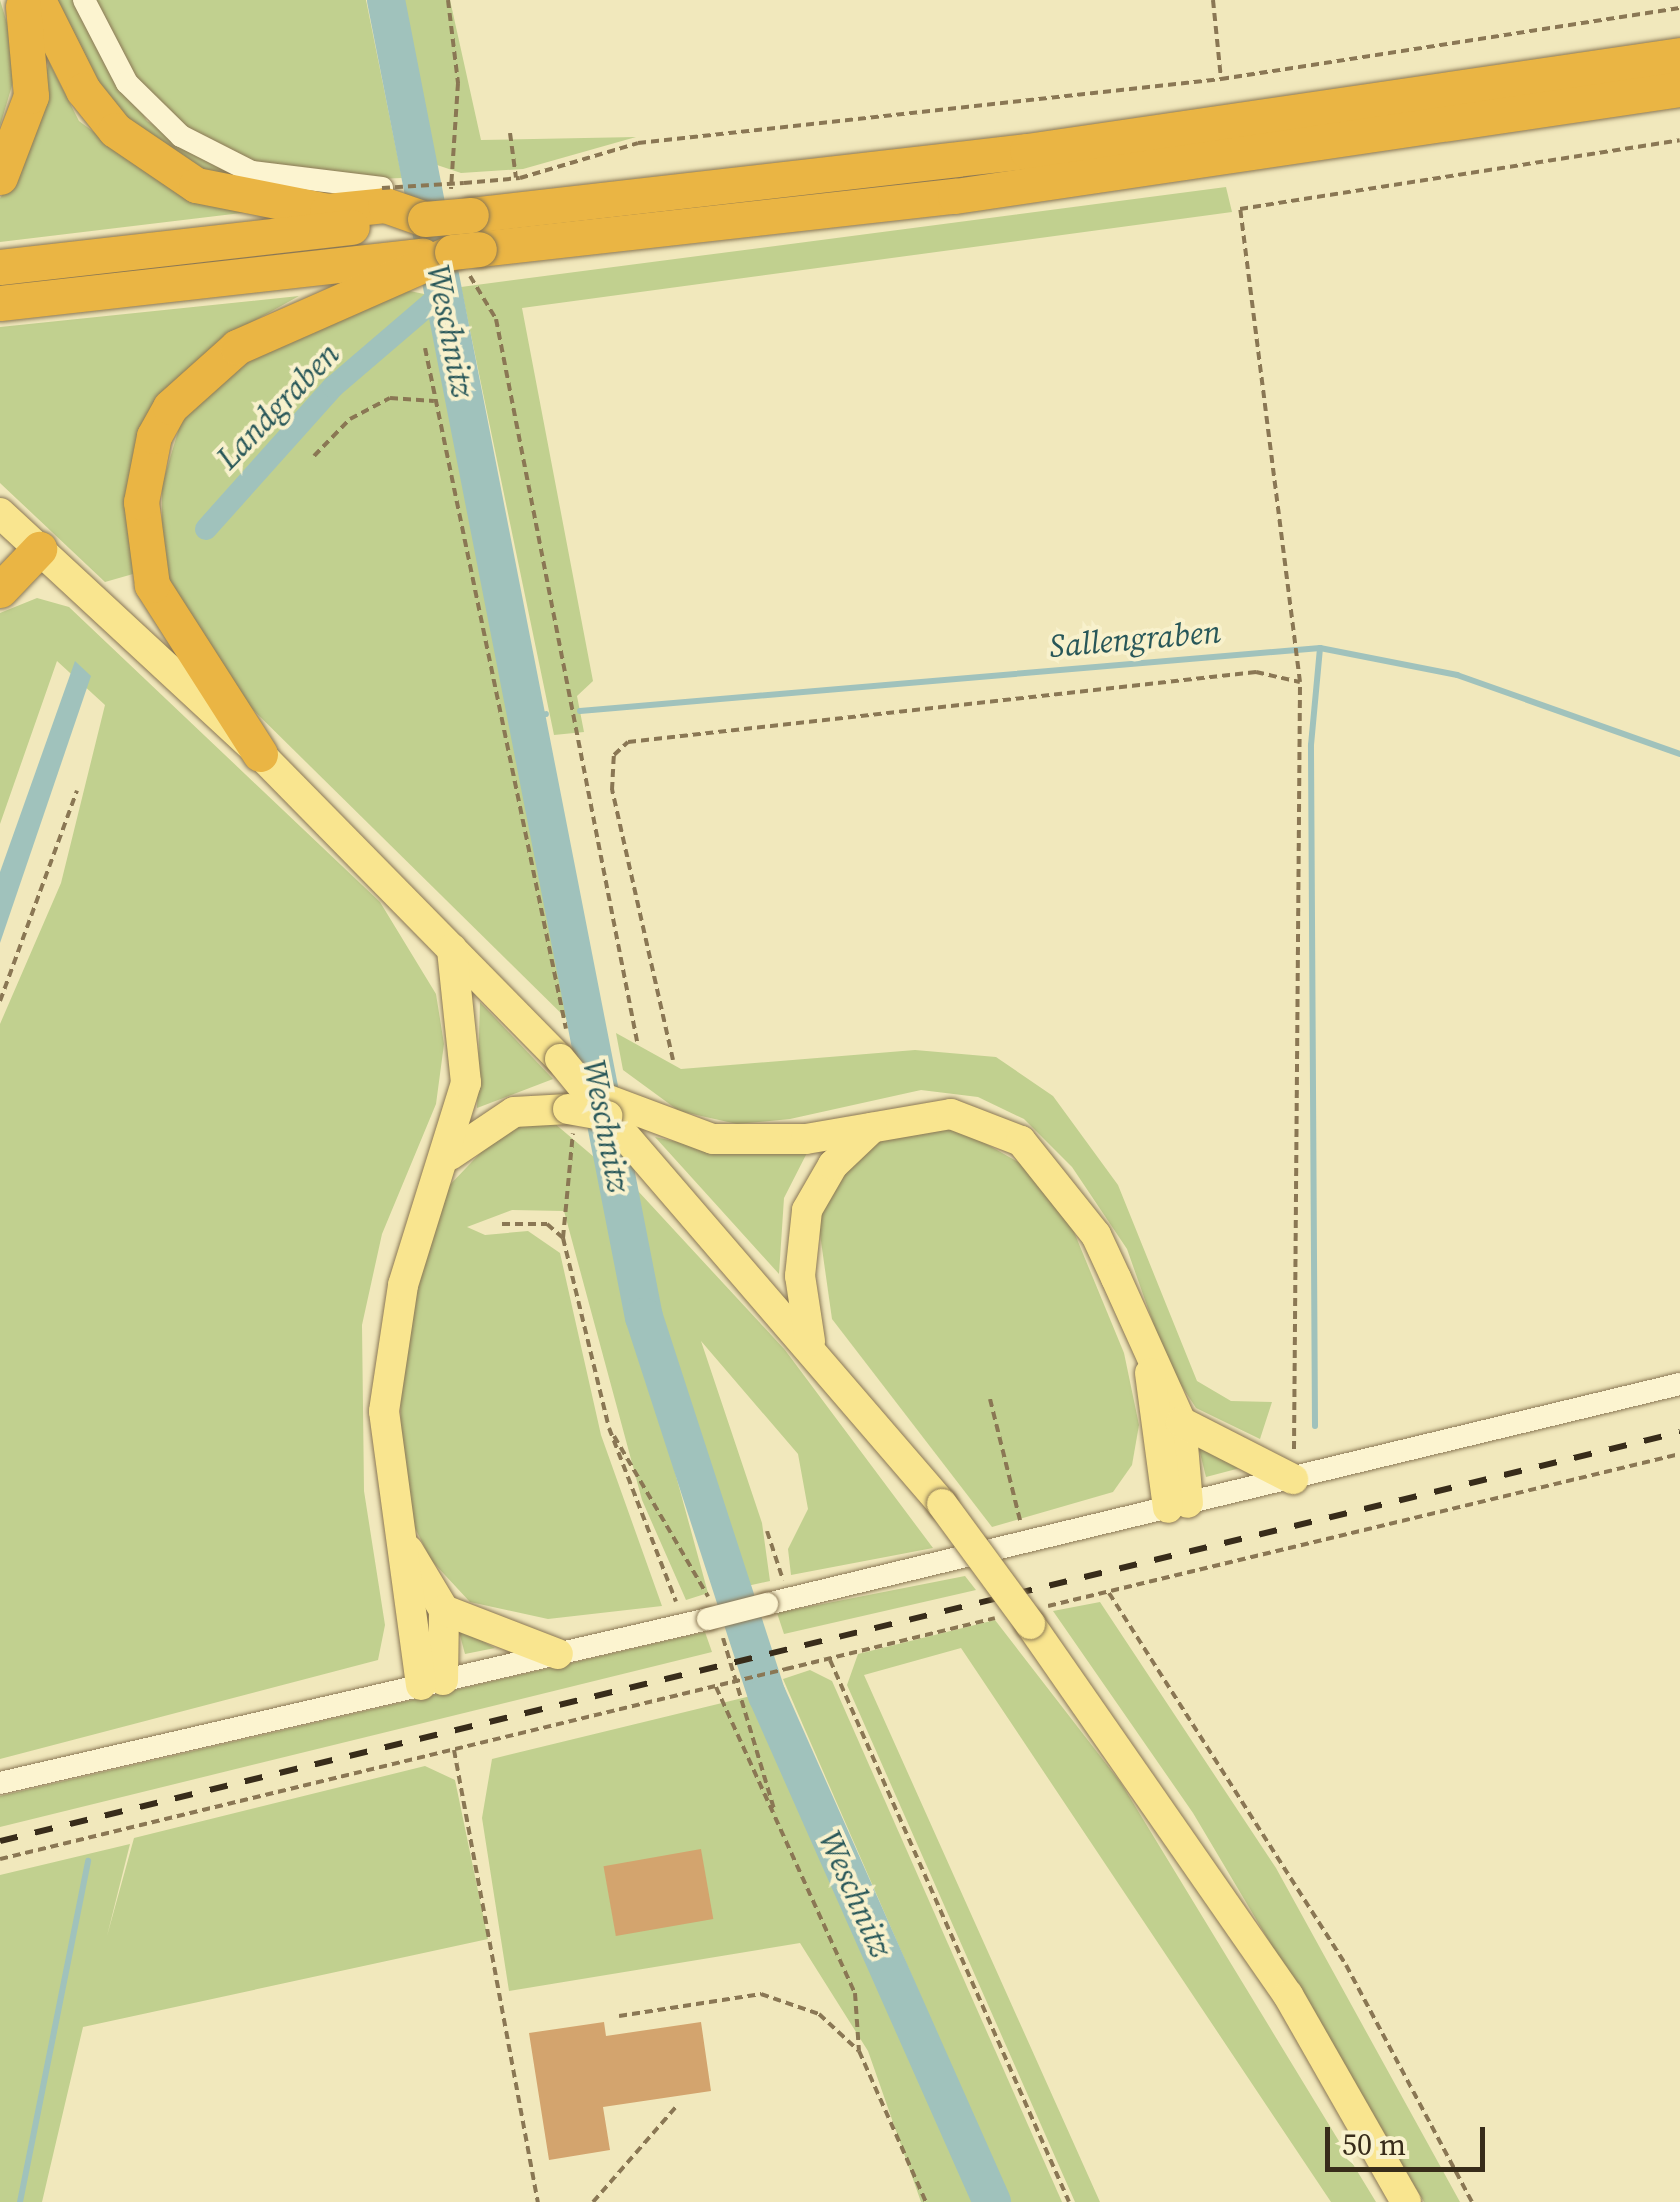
<!DOCTYPE html>
<style>
body{margin:0}
#map{position:relative;width:1680px;height:2202px;overflow:hidden;background:#f1e8bc;font-family:"Source Serif 4",serif}
div>[style]{position:absolute}
.green>*{inset:0;background:#c1d08f}
.water>*{inset:0;background:#a0c2bc}
.stream>*{height:6px;margin:-3px;padding:0 3px;transform-origin:3px;border-radius:3px;background:#a0c2bc}
.canal>*{height:22px;margin:-11px;padding:0 11px;transform-origin:11px;border-radius:11px;background:#a0c2bc}
.river>*{height:38px;margin:-19px;padding:0 19px;transform-origin:19px;border-radius:19px;background:#a0c2bc}
.building>*{inset:0;background:#d3a46e;transform-origin:0 0}
.path>*{height:4px;margin-top:-2px;transform-origin:0;background:repeating-linear-gradient(90deg,#8a7754 0 8px,transparent 0 13px)}
.roads{filter:drop-shadow(0 0 2px #8a7754) drop-shadow(0 0 2px #8a7754)}
.minor>*{height:22px;margin:-11px;padding:0 11px;transform-origin:11px;border-radius:11px;background:#fcf4d0}
.major>*{height:30px;margin:-15px;padding:0 15px;transform-origin:15px;border-radius:15px;background:#f9e58f}
.highway>*{height:35px;margin:-17.5px;padding:0 17.5px;transform-origin:17.5px;border-radius:17.5px;background:#eab544}
.rail>*{height:6px;margin-top:-3px;transform-origin:0;background:repeating-linear-gradient(90deg,#382c1a 0 18px,transparent 0 36px)}
.path-bridge>*{height:4px;margin-top:-2px;transform-origin:0;background:repeating-linear-gradient(90deg,#8a7754 0 8px,transparent 0 13px)}
.bridges{filter:drop-shadow(0 0 2px #8a7754) drop-shadow(0 0 2px #8a7754)}
.minor-bridge>*{height:22px;margin:-11px;padding:0 11px;transform-origin:11px;border-radius:11px;background:#fcf4d0}
.major-bridge>*{height:30px;margin:-15px;padding:0 15px;transform-origin:15px;border-radius:15px;background:#f9e58f}
.highway-bridge>*{height:35px;margin:-17.5px;padding:0 17.5px;transform-origin:17.5px;border-radius:17.5px;background:#eab544}
span{translate:-50% -50%;white-space:nowrap;text-align:center;line-height:1.15;-webkit-text-stroke:8px #f8f1cc;paint-order:stroke}
.water-label{font-size:32px;color:#285759;font-style:italic}
.scale{position:absolute;left:1325px;top:2127px;width:160px;height:45px;box-sizing:border-box;border:5px solid #382c1a;border-top:0;padding-left:12px;font-size:30px;line-height:35px;white-space:nowrap;color:#382c1a;-webkit-text-stroke:8px #f8f1cc;paint-order:stroke}
</style>
<div id="map">
<div class="green">
<div style="clip-path:polygon(0 0,19px 62px,0 126px)"></div>
<div style="clip-path:polygon(50px 0,79px 0,147px 121px,245px 175px,219px 179px,117px 114px)"></div>
<div style="clip-path:polygon(91px 0,366px 0,402px 178px,324px 181px,249px 162px,157px 113px)"></div>
<div style="clip-path:polygon(398px 0,450px 0,481px 140px,636px 137px,523px 169px,461px 173px,431px 163px)"></div>
<div style="clip-path:polygon(49px 62px,79px 121px,133px 161px,258px 211px,0 242px,0 198px,22px 170px)"></div>
<div style="clip-path:polygon(1226px 187px,1232px 212px,522px 308px,593px 681px,577px 696px,584px 732px,554px 735px,461px 287px)"></div>
<div style="clip-path:polygon(405px 290px,429px 295px,441px 325px,577px 1029px,241px 698px,193px 636px,162px 561px,162px 485px,180px 425px,217px 377px,255px 344px)"></div>
<div style="clip-path:polygon(299px 296px,229px 335px,128px 508px,133px 574px,105px 582px,0 483px,0 327px)"></div>
<div style="clip-path:polygon(37px 598px,69px 607px,380px 902px,436px 994px,444px 1044px,436px 1104px,382px 1234px,362px 1325px,364px 1491px,385px 1625px,378px 1660px,0 1759px,0 1024px,61px 883px,105px 705px,57px 661px,0 824px,0 613px)"></div>
<div style="clip-path:polygon(480px 1002px,553px 1079px,477px 1108px)"></div>
<div style="clip-path:polygon(616px 1033px,681px 1069px,915px 1050px,996px 1057px,1053px 1096px,1118px 1185px,1197px 1381px,1231px 1401px,1272px 1402px,1260px 1439px,1196px 1408px,1168px 1365px,1127px 1249px,1072px 1167px,1024px 1119px,978px 1097px,921px 1090px,790px 1119px,737px 1124px,679px 1111px,623px 1070px)"></div>
<div style="clip-path:polygon(547px 1117px,607px 1168px,640px 1344px,708px 1593px,686px 1600px,642px 1500px,564px 1211px,512px 1210px,467px 1227px,485px 1235px,528px 1231px,560px 1253px,601px 1435px,662px 1606px,548px 1619px,470px 1602px,431px 1560px,402px 1502px,399px 1324px,444px 1191px,512px 1120px)"></div>
<div style="clip-path:polygon(916px 1129px,960px 1129px,1025px 1166px,1067px 1215px,1124px 1353px,1139px 1425px,1132px 1465px,1113px 1492px,992px 1527px,832px 1319px,818px 1220px,831px 1179px,871px 1140px)"></div>
<div style="clip-path:polygon(655px 1137px,719px 1151px,811px 1145px,784px 1198px,779px 1274px)"></div>
<div style="clip-path:polygon(638px 1191px,785px 1350px,933px 1548px,791px 1575px,788px 1549px,808px 1509px,798px 1454px,701px 1341px,762px 1523px,770px 1581px,747px 1586px,661px 1317px)"></div>
<div style="clip-path:polygon(1198px 1445px,1244px 1467px,1206px 1477px)"></div>
<div style="clip-path:polygon(965px 1576px,976px 1590px,784px 1634px,777px 1613px)"></div>
<div style="clip-path:polygon(1100px 1602px,1276px 1868px,1460px 2202px,1424px 2202px,1193px 1813px,1053px 1611px)"></div>
<div style="clip-path:polygon(995px 1620px,1121px 1783px,1376px 2202px,1331px 2202px,961px 1648px,864px 1675px,1100px 2202px,1075px 2202px,847px 1685px,858px 1654px)"></div>
<div style="clip-path:polygon(458px 1628px,495px 1648px,465px 1654px)"></div>
<div style="clip-path:polygon(705px 1632px,712px 1652px,0 1827px,0 1796px)"></div>
<div style="clip-path:polygon(810px 1670px,832px 1681px,1062px 2202px,1010px 2202px,783px 1679px)"></div>
<div style="clip-path:polygon(755px 1695px,908px 2040px,978px 2202px,921px 2202px,868px 2051px,800px 1943px,509px 1991px,482px 1818px,492px 1759px)"></div>
<div style="clip-path:polygon(425px 1766px,455px 1780px,488px 1939px,83px 2027px,42px 2202px,0 2202px,0 1875px,130px 1844px,107px 1936px,134px 1838px)"></div>
</div>
<div class="water">
<div style="clip-path:polygon(75px 661px,91px 676px,0 943px,0 872px)"></div>
</div>
<div class="stream">
<div style="left:580px;top:711px;width:743px;rotate:-4.87deg"></div>
<div style="left:1320px;top:648px;width:140px;rotate:11.1deg"></div>
<div style="left:1457px;top:675px;width:237px;rotate:19.5deg"></div>
<div style="left:528px;top:716px;width:18px;rotate:-6deg"></div>
<div style="left:1315px;top:1426px;width:681px;rotate:-90.34deg"></div>
<div style="left:1311px;top:745px;width:97px;rotate:-84.7deg"></div>
<div style="left:20px;top:2202px;width:348px;rotate:-78.7deg"></div>
</div>
<div class="canal">
<div style="left:206px;top:529px;width:191px;rotate:-48.2deg"></div>
<div style="left:333px;top:387px;width:146px;rotate:-40.6deg"></div>
</div>
<div class="river">
<div style="left:386px;top:0;width:1342px;rotate:78.92deg"></div>
<div style="left:644px;top:1317px;width:398px;rotate:72deg"></div>
<div style="left:767px;top:1695px;width:555px;rotate:66.07deg"></div>
</div>
<div class="building">
<div style="left:701px;top:1849px;width:71px;height:99px;rotate:80deg"></div>
<div style="clip-path:polygon(604px 2022px,606px 2036px,701px 2022px,711px 2091px,603px 2107px,610px 2150px,549px 2160px,529px 2033px)"></div>
</div>
<div class="path">
<div style="left:448px;top:0;width:84px;rotate:83.1deg"></div>
<div style="left:458px;top:83px;width:106px;rotate:93.8deg"></div>
<div style="left:1213px;top:0;width:79px;rotate:84.2deg"></div>
<div style="left:510px;top:133px;width:45px;rotate:82.4deg"></div>
<div style="left:464px;top:183px;width:56px;rotate:-5.1deg"></div>
<div style="left:520px;top:178px;width:123px;rotate:-16.5deg"></div>
<div style="left:638px;top:143px;width:587px;rotate:-6.26deg"></div>
<div style="left:1221px;top:79px;width:464px;rotate:-8.8deg"></div>
<div style="left:470px;top:276px;width:50px;rotate:58.8deg"></div>
<div style="left:496px;top:319px;width:736px;rotate:78.95deg"></div>
<div style="left:425px;top:348px;width:695px;rotate:78.3deg"></div>
<div style="left:314px;top:456px;width:52px;rotate:-45.8deg"></div>
<div style="left:350px;top:419px;width:45px;rotate:-27.7deg"></div>
<div style="left:390px;top:398px;width:44px;rotate:3.9deg"></div>
<div style="left:0;top:1001px;width:224px;rotate:-69.9deg"></div>
<div style="left:673px;top:1060px;width:277px;rotate:-102.7deg"></div>
<div style="left:612px;top:790px;width:35px;rotate:-87deg"></div>
<div style="left:614px;top:755px;width:19px;rotate:-43deg"></div>
<div style="left:628px;top:742px;width:632px;rotate:-6.36deg"></div>
<div style="left:1256px;top:672px;width:45px;rotate:12.8deg"></div>
<div style="left:502px;top:1224px;width:45px"></div>
<div style="left:547px;top:1224px;width:21px;rotate:41deg"></div>
<div style="left:563px;top:1238px;width:195px;rotate:76.4deg"></div>
<div style="left:609px;top:1428px;width:186px;rotate:68.9deg"></div>
<div style="left:563px;top:1238px;width:105px;rotate:-84.6deg"></div>
<div style="left:990px;top:1399px;width:125px;rotate:76.1deg"></div>
<div style="left:614px;top:1436px;width:186px;rotate:59.6deg"></div>
<div style="left:1294px;top:1449px;width:767px;rotate:-89.55deg"></div>
<div style="left:1300px;top:682px;width:477px;rotate:-97.2deg"></div>
<div style="left:1240px;top:209px;width:445px;rotate:-8.9deg"></div>
<div style="left:767px;top:1531px;width:52px;rotate:71.9deg"></div>
<div style="left:1109px;top:1593px;width:441px;rotate:57.5deg"></div>
<div style="left:1346px;top:1965px;width:268px;rotate:62deg"></div>
<div style="left:1048px;top:1606px;width:650px;rotate:-13.52deg"></div>
<div style="left:723px;top:1638px;width:182px;rotate:73.4deg"></div>
<div style="left:830px;top:1660px;width:592px;rotate:66.2deg"></div>
<div style="left:786px;top:1669px;width:215px;rotate:-13.7deg"></div>
<div style="left:716px;top:1687px;width:336px;rotate:65.6deg"></div>
<div style="left:855px;top:1993px;width:58px;rotate:86.1deg"></div>
<div style="left:454px;top:1750px;width:460px;rotate:79.5deg"></div>
<div style="left:0;top:1859px;width:753px;rotate:-13.59deg"></div>
<div style="left:619px;top:2016px;width:144px;rotate:-8.8deg"></div>
<div style="left:761px;top:1994px;width:61px;rotate:19deg"></div>
<div style="left:819px;top:2014px;width:54px;rotate:42.8deg"></div>
<div style="left:859px;top:2051px;width:165px;rotate:66.1deg"></div>
<div style="left:593px;top:2202px;width:126px;rotate:-48.9deg"></div>
</div>
<div class="roads">
<div class="minor">
<div style="left:84px;top:0;width:93px;rotate:62.6deg"></div>
<div style="left:127px;top:83px;width:76px;rotate:44.5deg"></div>
<div style="left:181px;top:136px;width:80px;rotate:26.9deg"></div>
<div style="left:252px;top:172px;width:131px;rotate:7deg"></div>
<div style="left:767px;top:1604px;width:939px;rotate:-13.55deg"></div>
<div style="left:0;top:1783px;width:727px;rotate:-13.04deg"></div>
</div>
<div class="major">
<div style="left:0;top:513px;width:355px;rotate:42.8deg"></div>
<div style="left:260px;top:754px;width:428px;rotate:45.5deg"></div>
<div style="left:587px;top:1092px;width:134px;rotate:20.5deg"></div>
<div style="left:713px;top:1139px;width:93px"></div>
<div style="left:806px;top:1139px;width:147px;rotate:-9.8deg"></div>
<div style="left:951px;top:1114px;width:75px;rotate:21.1deg"></div>
<div style="left:1021px;top:1141px;width:120px;rotate:51.4deg"></div>
<div style="left:1096px;top:1235px;width:47px;rotate:65.1deg"></div>
<div style="left:1116px;top:1278px;width:158px;rotate:65.7deg"></div>
<div style="left:1181px;top:1422px;width:81px;rotate:85.1deg"></div>
<div style="left:595px;top:1101px;width:532px;rotate:49.27deg"></div>
<div style="left:450px;top:1155px;width:77px;rotate:-33.9deg"></div>
<div style="left:514px;top:1112px;width:54px;rotate:-3.2deg"></div>
<div style="left:810px;top:1341px;width:66px;rotate:-98.7deg"></div>
<div style="left:800px;top:1276px;width:66px;rotate:-83.9deg"></div>
<div style="left:807px;top:1210px;width:52px;rotate:-60deg"></div>
<div style="left:833px;top:1165px;width:54px;rotate:-43.5deg"></div>
<div style="left:1150px;top:1373px;width:136px;rotate:82.4deg"></div>
<div style="left:1181px;top:1422px;width:126px;rotate:27deg"></div>
<div style="left:408px;top:1550px;width:70px;rotate:59deg"></div>
<div style="left:444px;top:1610px;width:70px;rotate:90.8deg"></div>
<div style="left:444px;top:1610px;width:122px;rotate:21.1deg"></div>
<div style="left:1030px;top:1624px;width:452px;rotate:55.2deg"></div>
<div style="left:1288px;top:1995px;width:238px;rotate:60.3deg"></div>
<div style="left:421px;top:1685px;width:276px;rotate:-97.7deg"></div>
<div style="left:384px;top:1411px;width:127px;rotate:-81.4deg"></div>
<div style="left:403px;top:1285px;width:212px;rotate:-72.7deg"></div>
<div style="left:466px;top:1083px;width:135px;rotate:-96deg"></div>
</div>
<div class="highway">
<div style="left:38px;top:0;width:101px;rotate:63.4deg"></div>
<div style="left:83px;top:90px;width:51px;rotate:51.3deg"></div>
<div style="left:115px;top:130px;width:98px;rotate:34.2deg"></div>
<div style="left:196px;top:185px;width:134px;rotate:11.2deg"></div>
<div style="left:327px;top:211px;width:58px;rotate:-5.9deg"></div>
<div style="left:385px;top:205px;width:42px;rotate:19.3deg"></div>
<div style="left:0;top:177px;width:87px;rotate:-69.1deg"></div>
<div style="left:31px;top:96px;width:90px;rotate:-95.1deg"></div>
<div style="left:471px;top:215px;width:560px;rotate:-6.57deg"></div>
<div style="left:1027px;top:151px;width:660px;rotate:-8.36deg"></div>
<div style="left:479px;top:249px;width:479px;rotate:-6.4deg"></div>
<div style="left:955px;top:196px;width:733px;rotate:-8.4deg"></div>
<div style="left:0;top:267px;width:354px;rotate:-6.5deg"></div>
<div style="left:0;top:303px;width:425px;rotate:-6.4deg"></div>
<div style="left:0;top:590px;width:57px;rotate:-46.4deg"></div>
<div style="left:260px;top:754px;width:201px;rotate:-122.6deg"></div>
<div style="left:152px;top:585px;width:84px;rotate:-97.5deg"></div>
<div style="left:141px;top:502px;width:67px;rotate:-78.9deg"></div>
<div style="left:154px;top:436px;width:33px;rotate:-61deg"></div>
<div style="left:170px;top:407px;width:90px;rotate:-41.8deg"></div>
<div style="left:237px;top:347px;width:235px;rotate:-23.8deg"></div>
</div>
</div>
<div class="rail">
<div style="left:0;top:1841px;width:1729px;rotate:-13.68deg"></div>
</div>
<div class="path-bridge">
<div style="left:382px;top:188px;width:82px;rotate:-3.5deg"></div>
<div style="left:732px;top:1682px;width:56px;rotate:-13.5deg"></div>
</div>
<div class="bridges">
<div class="minor-bridge">
<div style="left:708px;top:1619px;width:61px;rotate:-14.3deg"></div>
</div>
<div class="major-bridge">
<div style="left:560px;top:1059px;width:43px;rotate:50.7deg"></div>
<div style="left:568px;top:1109px;width:40px;rotate:10deg"></div>
<div style="left:942px;top:1504px;width:149px;rotate:53.7deg"></div>
</div>
<div class="highway-bridge">
<div style="left:425px;top:219px;width:46px;rotate:-5deg"></div>
<div style="left:452px;top:252px;width:27px;rotate:-6deg"></div>
</div>
</div>
<div class="water-label">
<span style="left:450px;top:331px;rotate:79deg">Weschnitz</span>
<span style="left:278px;top:406px;rotate:-46deg">Landgraben</span>
<span style="left:1135px;top:639px;rotate:-5deg">Sallengraben</span>
<span style="left:606px;top:1126px;rotate:79deg">Weschnitz</span>
<span style="left:855px;top:1894px;rotate:66deg">Weschnitz</span>
</div>
<div class="scale">50 m</div>
</div>
